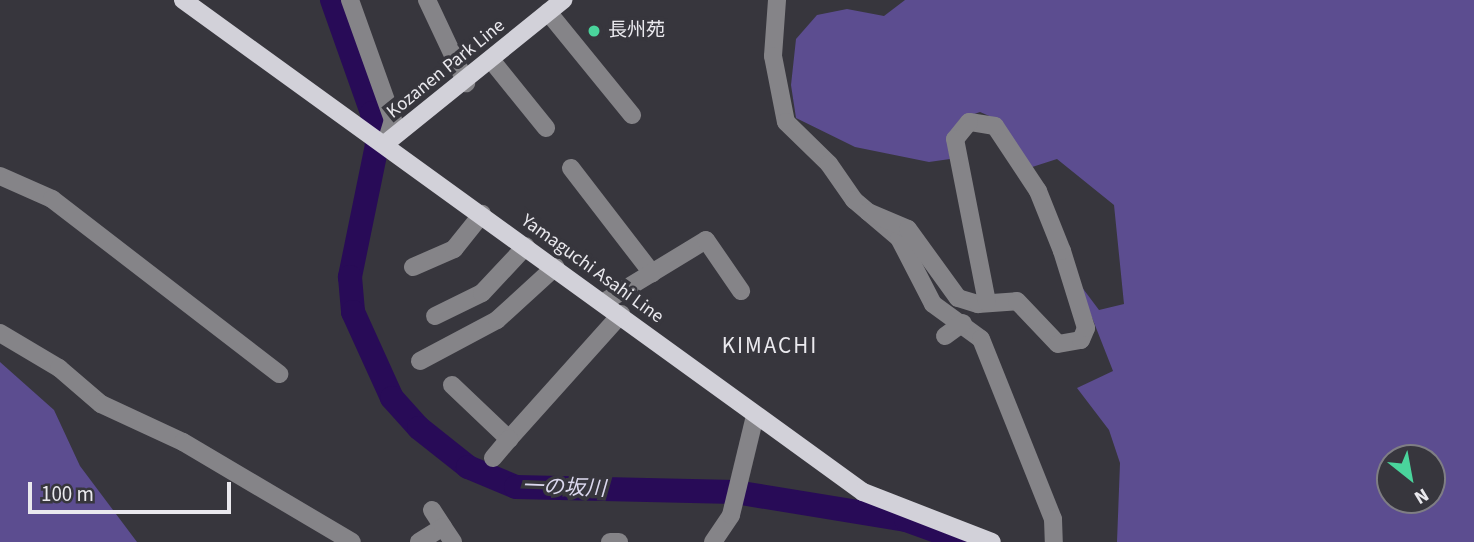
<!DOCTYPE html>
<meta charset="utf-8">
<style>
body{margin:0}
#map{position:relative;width:1474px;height:542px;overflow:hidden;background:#37363d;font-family:"Source Sans 3","Noto Sans JP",sans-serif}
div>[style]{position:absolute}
.green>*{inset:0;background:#5c4d90}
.river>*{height:24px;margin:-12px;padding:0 12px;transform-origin:12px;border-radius:12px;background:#280b57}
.minor>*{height:18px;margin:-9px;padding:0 9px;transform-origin:9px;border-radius:9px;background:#858488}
.major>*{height:18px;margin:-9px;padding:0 9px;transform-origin:9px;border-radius:9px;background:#d2d1d9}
.dots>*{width:19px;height:19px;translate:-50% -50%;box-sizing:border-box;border:4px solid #37363d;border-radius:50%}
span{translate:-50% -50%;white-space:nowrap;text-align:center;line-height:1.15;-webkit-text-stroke:7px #37363d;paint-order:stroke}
.poi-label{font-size:19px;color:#eae9ee}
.left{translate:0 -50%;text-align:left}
.street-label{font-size:19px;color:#eae9ee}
.water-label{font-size:21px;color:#dbd8ee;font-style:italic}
.quarter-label{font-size:23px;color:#eae9ee;letter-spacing:2px}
.north{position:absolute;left:1376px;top:444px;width:70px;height:70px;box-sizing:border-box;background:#37363d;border:2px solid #7f7e84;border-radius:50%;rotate:149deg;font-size:19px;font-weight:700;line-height:28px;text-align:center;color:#eae9ee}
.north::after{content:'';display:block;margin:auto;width:24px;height:32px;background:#4ad49c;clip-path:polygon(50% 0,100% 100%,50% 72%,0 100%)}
.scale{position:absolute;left:28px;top:482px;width:203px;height:32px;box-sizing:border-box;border:4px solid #eae9ee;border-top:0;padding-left:9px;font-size:21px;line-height:24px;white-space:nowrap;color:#eae9ee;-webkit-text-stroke:5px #37363d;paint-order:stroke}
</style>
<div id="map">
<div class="green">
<div style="clip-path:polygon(evenodd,905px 0,1474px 0,1474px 542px,1117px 542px,1120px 463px,1109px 430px,1077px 388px,1113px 371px,1078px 282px,1099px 310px,1124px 304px,1114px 205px,1057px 159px,1026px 169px,1001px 121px,980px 112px,960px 119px,947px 138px,950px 159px,929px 162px,855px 147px,796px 118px,791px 85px,796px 39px,817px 15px,847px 9px,884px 16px,905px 0,1390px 458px,1432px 458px,1432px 500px,1390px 500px,1390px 458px)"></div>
<div style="clip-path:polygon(0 362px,54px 410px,80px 466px,137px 542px,0 542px)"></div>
</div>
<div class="river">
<div style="left:332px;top:0;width:120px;rotate:70.5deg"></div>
<div style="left:372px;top:113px;width:32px;rotate:81deg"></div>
<div style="left:377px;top:145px;width:135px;rotate:101.6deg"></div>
<div style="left:350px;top:277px;width:35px;rotate:85deg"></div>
<div style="left:353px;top:312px;width:94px;rotate:65.6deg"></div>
<div style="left:392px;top:398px;width:40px;rotate:48deg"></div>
<div style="left:419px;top:428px;width:63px;rotate:38.5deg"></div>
<div style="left:468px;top:467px;width:52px;rotate:22.6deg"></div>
<div style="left:516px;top:487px;width:219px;rotate:1.3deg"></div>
<div style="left:735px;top:492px;width:173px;rotate:9.3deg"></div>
<div style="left:906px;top:520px;width:65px;rotate:19.8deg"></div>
</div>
<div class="minor">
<div style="left:350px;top:0;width:127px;rotate:70.3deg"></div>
<div style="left:393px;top:120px;width:24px;rotate:107deg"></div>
<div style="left:427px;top:0;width:92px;rotate:64.8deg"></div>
<div style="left:777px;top:0;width:56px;rotate:94.1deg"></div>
<div style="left:773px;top:56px;width:67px;rotate:78.9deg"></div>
<div style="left:786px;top:122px;width:60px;rotate:44.3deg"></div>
<div style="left:829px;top:164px;width:44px;rotate:55.2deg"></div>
<div style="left:854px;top:200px;width:59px;rotate:40.2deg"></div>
<div style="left:899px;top:238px;width:74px;rotate:62.7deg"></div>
<div style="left:933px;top:304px;width:59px;rotate:36.1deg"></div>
<div style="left:981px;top:339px;width:194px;rotate:68.2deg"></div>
<div style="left:1053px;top:519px;width:23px;rotate:88deg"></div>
<div style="left:548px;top:12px;width:133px;rotate:50.8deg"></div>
<div style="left:492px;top:61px;width:86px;rotate:51.1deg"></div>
<div style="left:571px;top:168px;width:133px;rotate:52.4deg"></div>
<div style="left:0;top:176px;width:57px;rotate:23.9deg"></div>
<div style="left:52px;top:199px;width:287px;rotate:37.6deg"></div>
<div style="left:868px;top:212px;width:43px;rotate:23deg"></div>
<div style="left:908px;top:229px;width:85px;rotate:54.1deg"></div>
<div style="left:958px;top:298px;width:21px;rotate:17deg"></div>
<div style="left:978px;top:304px;width:39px;rotate:-4deg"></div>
<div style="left:1017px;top:301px;width:59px;rotate:46.4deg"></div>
<div style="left:1058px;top:344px;width:23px;rotate:-10deg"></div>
<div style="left:1081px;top:340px;width:13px;rotate:-67deg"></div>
<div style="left:1086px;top:328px;width:81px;rotate:-107.3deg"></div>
<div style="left:1062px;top:251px;width:65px;rotate:-111.8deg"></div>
<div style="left:1038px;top:191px;width:78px;rotate:-123.5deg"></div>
<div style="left:995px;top:126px;width:26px;rotate:-171deg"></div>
<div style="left:969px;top:122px;width:22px;rotate:129deg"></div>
<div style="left:955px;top:139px;width:166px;rotate:78.9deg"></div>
<div style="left:413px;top:267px;width:45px;rotate:-23.7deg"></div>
<div style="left:454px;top:249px;width:45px;rotate:-51.3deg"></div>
<div style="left:604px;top:302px;width:119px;rotate:-31.3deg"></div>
<div style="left:706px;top:240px;width:62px;rotate:55.5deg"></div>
<div style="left:435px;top:316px;width:52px;rotate:-26.1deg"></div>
<div style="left:482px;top:293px;width:64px;rotate:-46.9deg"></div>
<div style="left:0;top:333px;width:69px;rotate:30.7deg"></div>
<div style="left:59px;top:368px;width:55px;rotate:40.6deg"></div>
<div style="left:101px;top:404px;width:90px;rotate:24.9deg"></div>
<div style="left:183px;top:442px;width:196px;rotate:30.6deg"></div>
<div style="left:945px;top:336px;width:22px;rotate:-36deg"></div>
<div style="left:420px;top:361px;width:87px;rotate:-28deg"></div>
<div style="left:497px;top:320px;width:79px;rotate:-42.4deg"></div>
<div style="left:452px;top:385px;width:79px;rotate:43.5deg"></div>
<div style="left:509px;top:439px;width:168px;rotate:-48.1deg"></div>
<div style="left:493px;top:458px;width:25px;rotate:-50deg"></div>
<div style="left:432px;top:510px;width:20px;rotate:57deg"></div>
<div style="left:419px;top:542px;width:28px;rotate:-32deg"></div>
<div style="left:443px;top:527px;width:18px;rotate:56deg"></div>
<div style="left:610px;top:542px;width:9px"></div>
<div style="left:713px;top:542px;width:32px;rotate:-56deg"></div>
<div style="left:731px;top:515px;width:102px;rotate:-76.4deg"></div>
</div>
<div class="major">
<div style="left:183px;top:0;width:839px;rotate:35.89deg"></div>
<div style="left:863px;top:492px;width:138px;rotate:21.2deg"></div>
<div style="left:386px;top:143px;width:228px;rotate:-38.9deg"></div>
</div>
<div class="dots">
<div style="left:594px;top:31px;background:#4ad49c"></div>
</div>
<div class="poi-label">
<span class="left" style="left:608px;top:31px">長州苑</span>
</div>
<div class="street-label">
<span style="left:446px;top:69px;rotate:-39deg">Kozanen Park Line</span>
<span style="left:592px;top:269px;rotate:36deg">Yamaguchi Asahi Line</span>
</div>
<div class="water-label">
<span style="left:564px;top:487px;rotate:2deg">一の坂川</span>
</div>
<div class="quarter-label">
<span style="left:770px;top:346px">KIMACHI</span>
</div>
<div class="north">N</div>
<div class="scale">100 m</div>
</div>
